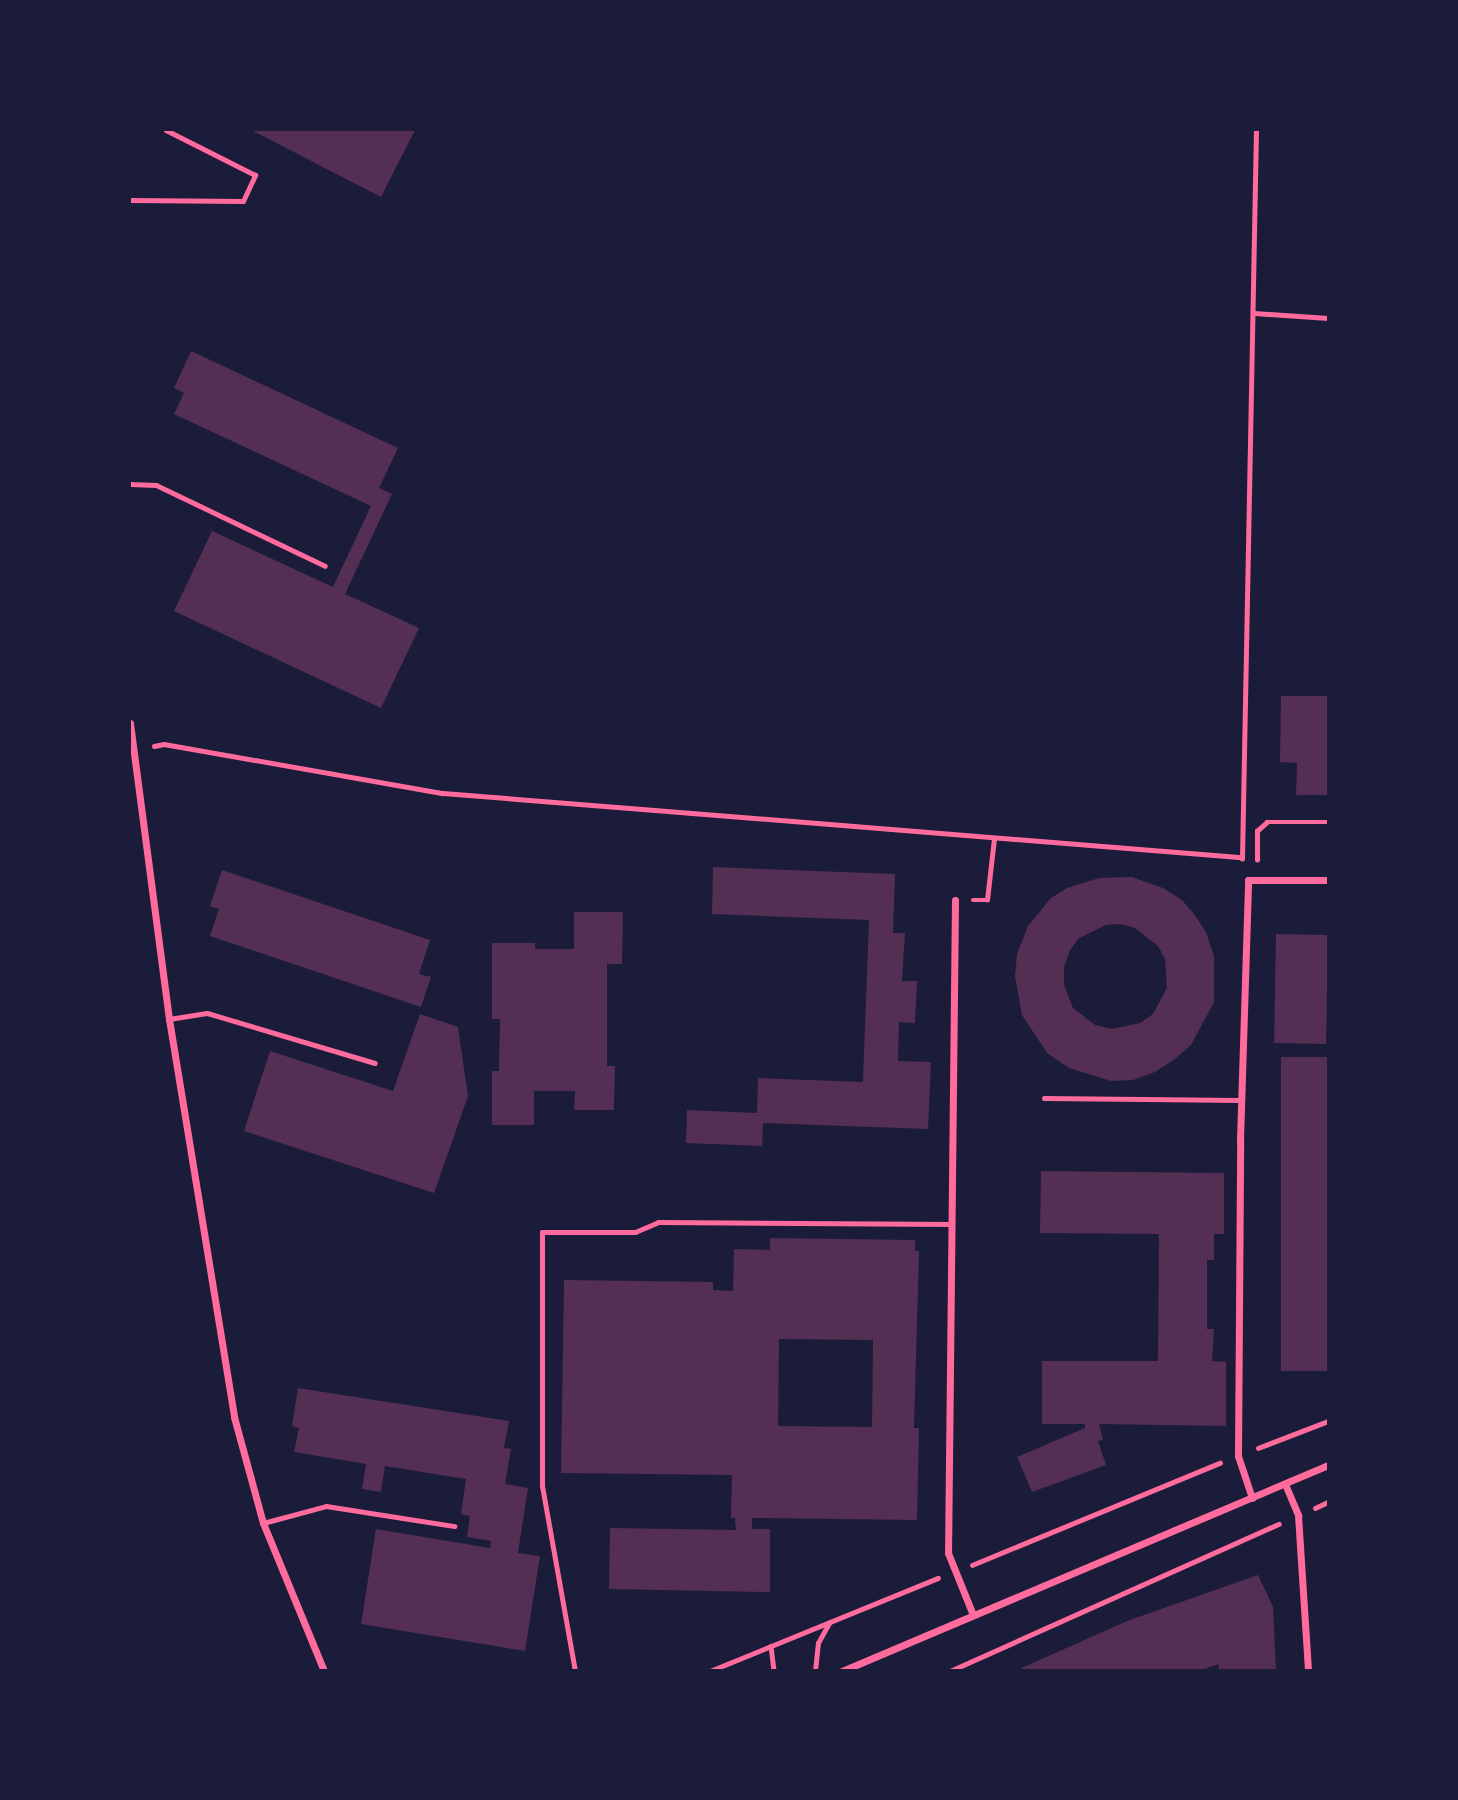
<!DOCTYPE html>
<style>
body{margin:0}
#map{position:relative;width:1458px;height:1800px;overflow:hidden;background:#1b1b3a;font-family:Roboto,sans-serif}
div>[style]{position:absolute}
.building>*{inset:0;background:#542f53;transform-origin:0 0}
.path>*{height:4.5px;margin:-2.25px;padding:0 2.25px;transform-origin:2.25px;border-radius:2.25px;background:#ff6b9d}
.service>*{height:5px;margin:-2.5px;padding:0 2.5px;transform-origin:2.5px;border-radius:2.5px;background:#ff6b9d}
.minor>*{height:7px;margin:-3.5px;padding:0 3.5px;transform-origin:3.5px;border-radius:3.5px;background:#ff6b9d}
span{translate:-50% -50%;white-space:nowrap;text-align:center;line-height:1.15;-webkit-text-stroke:5px #1b1b3a;paint-order:stroke}
.frame{position:absolute;inset:0;border:131px solid #1b1b3a;pointer-events:none}
</style>
<div id="map">
<div class="building">
<div style="clip-path:polygon(251px 130px,415px 130px,381px 197px)"></div>
<div style="clip-path:polygon(191px 351px,398px 448px,379px 488px,392px 494px,345px 594px,419px 628px,381px 708px,174px 611px,212px 531px,333px 587px,371px 506px,174px 414px,184px 393px,174px 388px)"></div>
<div style="clip-path:polygon(1281px 696px,1328px 696px,1328px 795px,1296px 795px,1297px 763px,1280px 762px)"></div>
<div style="clip-path:polygon(713px 867px,895px 874px,893px 933px,905px 933px,902px 981px,917px 981px,915px 1023px,899px 1022px,898px 1061px,931px 1062px,928px 1129px,763px 1123px,762px 1146px,686px 1143px,687px 1110px,757px 1113px,758px 1078px,863px 1082px,869px 920px,712px 914px)"></div>
<div style="clip-path:polygon(222px 870px,430px 940px,419px 974px,431px 977px,421px 1007px,210px 936px,219px 909px,210px 906px)"></div>
<div style="clip-path:polygon(evenodd,1132px 877px,1163px 888px,1182px 900px,1194px 914px,1206px 932px,1214px 956px,1214px 1002px,1191px 1045px,1175px 1059px,1155px 1072px,1133px 1080px,1111px 1081px,1069px 1068px,1047px 1053px,1022px 1015px,1015px 976px,1017px 954px,1028px 926px,1051px 898px,1067px 888px,1099px 878px,1132px 877px,1121px 924px,1135px 928px,1158px 946px,1165px 959px,1167px 988px,1153px 1014px,1140px 1023px,1112px 1029px,1095px 1025px,1073px 1008px,1064px 985px,1064px 967px,1070px 950px,1079px 938px,1106px 925px,1121px 924px)"></div>
<div style="clip-path:polygon(574px 912px,623px 912px,622px 964px,607px 964px,607px 1066px,615px 1066px,614px 1110px,574px 1110px,575px 1091px,534px 1091px,534px 1125px,492px 1125px,492px 1071px,499px 1071px,500px 1019px,492px 1019px,492px 943px,535px 943px,535px 949px,574px 949px)"></div>
<div style="left:1276px;top:934px;width:52px;height:109px;rotate:1deg"></div>
<div style="clip-path:polygon(420px 1014px,458px 1027px,468px 1096px,434px 1193px,244px 1131px,270px 1051px,393px 1091px)"></div>
<div style="left:1281px;top:1057px;width:47px;height:314px"></div>
<div style="clip-path:polygon(1041px 1171px,1224px 1173px,1224px 1234px,1214px 1234px,1214px 1260px,1207px 1260px,1207px 1329px,1214px 1329px,1212px 1361px,1226px 1362px,1226px 1426px,1099px 1424px,1103px 1440px,1098px 1441px,1106px 1465px,1032px 1492px,1017px 1457px,1085px 1428px,1085px 1424px,1042px 1424px,1042px 1361px,1158px 1361px,1159px 1234px,1040px 1233px)"></div>
<div style="clip-path:polygon(evenodd,770px 1238px,915px 1240px,915px 1251px,919px 1251px,914px 1428px,919px 1428px,917px 1520px,752px 1518px,752px 1529px,770px 1529px,770px 1592px,609px 1589px,610px 1528px,736px 1530px,735px 1518px,731px 1518px,732px 1475px,561px 1473px,564px 1280px,713px 1282px,713px 1290px,733px 1291px,734px 1249px,770px 1250px,770px 1238px,779px 1339px,873px 1340px,872px 1427px,778px 1426px,779px 1339px)"></div>
<div style="clip-path:polygon(298px 1388px,509px 1421px,504px 1448px,511px 1449px,505px 1484px,528px 1488px,518px 1553px,540px 1556px,525px 1651px,361px 1624px,376px 1529px,490px 1548px,491px 1541px,467px 1537px,470px 1516px,461px 1514px,466px 1479px,385px 1466px,381px 1492px,362px 1489px,366px 1464px,294px 1452px,299px 1428px,292px 1426px)"></div>
<div style="clip-path:polygon(1258px 1575px,1273px 1607px,1276px 1671px,1218px 1671px,1219px 1664px,1198px 1671px,1015px 1671px,1127px 1621px)"></div>
</div>
<div class="path">
<div style="left:1254px;top:313px;width:74px;rotate:3.9deg"></div>
<div style="left:154px;top:746px;width:10px;rotate:-11deg"></div>
<div style="left:164px;top:744px;width:283px;rotate:10deg"></div>
<div style="left:443px;top:793px;width:801px;rotate:4.59deg"></div>
<div style="left:1242px;top:859px;width:729px;rotate:-88.9deg"></div>
<div style="left:1257px;top:860px;width:29px;rotate:-90deg"></div>
<div style="left:1257px;top:831px;width:13px;rotate:-42deg"></div>
<div style="left:1267px;top:822px;width:61px"></div>
<div style="left:973px;top:900px;width:14px"></div>
<div style="left:987px;top:900px;width:61px;rotate:-83.5deg"></div>
<div style="left:1258px;top:1448px;width:75px;rotate:-21.1deg"></div>
<div style="left:1315px;top:1508px;width:14px;rotate:-25deg"></div>
<div style="left:972px;top:1565px;width:268px;rotate:-22.4deg"></div>
<div style="left:771px;top:1646px;width:25px;rotate:83deg"></div>
<div style="left:710px;top:1671px;width:246px;rotate:-22.2deg"></div>
<div style="left:815px;top:1671px;width:28px;rotate:-84deg"></div>
<div style="left:818px;top:1643px;width:23px;rotate:-61deg"></div>
<div style="left:950px;top:1671px;width:360px;rotate:-24.1deg"></div>
</div>
<div class="service">
<div style="left:130px;top:200px;width:113px;rotate:0.5deg"></div>
<div style="left:243px;top:201px;width:29px;rotate:-65deg"></div>
<div style="left:255px;top:175px;width:100px;rotate:-153.2deg"></div>
<div style="left:130px;top:484px;width:26px;rotate:2deg"></div>
<div style="left:156px;top:485px;width:187px;rotate:25.6deg"></div>
<div style="left:169px;top:1019px;width:38px;rotate:-9deg"></div>
<div style="left:207px;top:1013px;width:175px;rotate:16.6deg"></div>
<div style="left:1044px;top:1098px;width:197px;rotate:0.6deg"></div>
<div style="left:263px;top:1523px;width:65px;rotate:-15.1deg"></div>
<div style="left:326px;top:1506px;width:130px;rotate:8.9deg"></div>
<div style="left:575px;top:1671px;width:189px;rotate:-100.1deg"></div>
<div style="left:542px;top:1485px;width:253px;rotate:-90deg"></div>
<div style="left:542px;top:1232px;width:93px"></div>
<div style="left:635px;top:1232px;width:25px;rotate:-23deg"></div>
<div style="left:658px;top:1222px;width:294px;rotate:0.4deg"></div>
</div>
<div class="minor">
<div style="left:130px;top:723px;width:299px;rotate:82.5deg"></div>
<div style="left:169px;top:1019px;width:403px;rotate:80.7deg"></div>
<div style="left:234px;top:1417px;width:110px;rotate:74.7deg"></div>
<div style="left:263px;top:1523px;width:160px;rotate:67.6deg"></div>
<div style="left:955px;top:900px;width:653px;rotate:90.61deg"></div>
<div style="left:948px;top:1553px;width:67px;rotate:68deg"></div>
<div style="left:1285px;top:1484px;width:34px;rotate:67deg"></div>
<div style="left:1298px;top:1515px;width:156px;rotate:86.3deg"></div>
<div style="left:1252px;top:1498px;width:44px;rotate:-108.4deg"></div>
<div style="left:1238px;top:1456px;width:316px;rotate:-89.6deg"></div>
<div style="left:1240px;top:1140px;width:260px;rotate:-88.2deg"></div>
<div style="left:1248px;top:880px;width:80px"></div>
<div style="left:842px;top:1671px;width:528px;rotate:-22.97deg"></div>
</div>
<div class="frame"></div>
</div>
